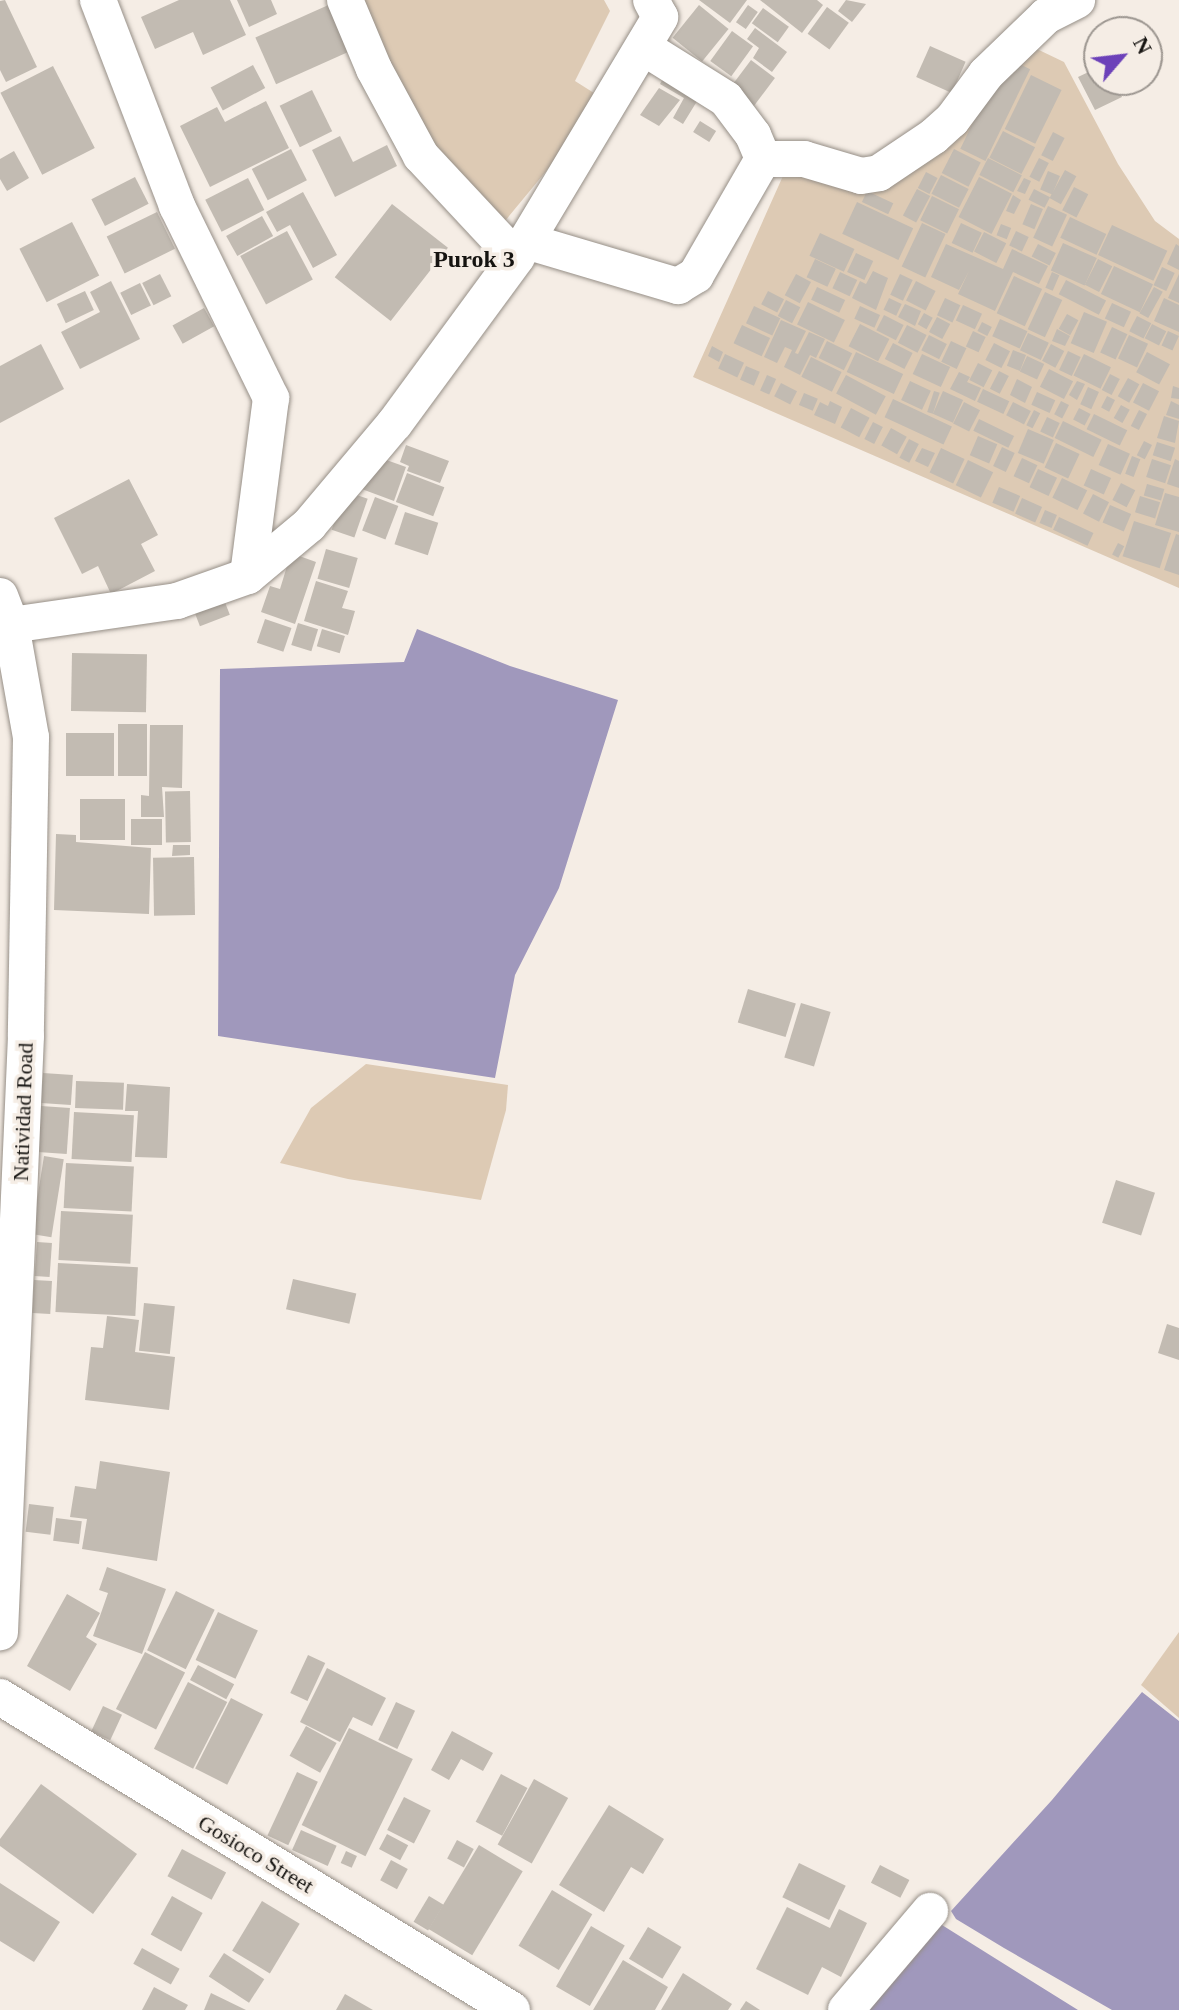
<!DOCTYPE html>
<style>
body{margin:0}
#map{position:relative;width:1179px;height:2010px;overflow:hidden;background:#f5ede5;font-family:"Times New Roman",serif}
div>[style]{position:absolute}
.green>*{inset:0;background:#ddcab4}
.water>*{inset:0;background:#a098bc}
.building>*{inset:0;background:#c2bbb2;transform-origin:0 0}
.roads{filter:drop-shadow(0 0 2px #968f87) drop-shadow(0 0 2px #968f87)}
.minor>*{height:36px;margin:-18px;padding:0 18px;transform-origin:18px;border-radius:18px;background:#fff}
span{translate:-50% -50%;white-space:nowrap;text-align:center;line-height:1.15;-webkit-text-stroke:7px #f5ede5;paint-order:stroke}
.street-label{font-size:22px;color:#161411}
.neighbourhood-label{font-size:24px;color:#161411;font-weight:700}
.north{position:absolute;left:1083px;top:16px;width:80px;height:80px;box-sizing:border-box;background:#f5ede5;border:2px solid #9c9690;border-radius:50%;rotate:62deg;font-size:22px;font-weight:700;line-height:32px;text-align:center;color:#161411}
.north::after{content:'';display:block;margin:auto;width:28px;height:36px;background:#6c41b9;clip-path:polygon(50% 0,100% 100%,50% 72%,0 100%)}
</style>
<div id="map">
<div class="green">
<div style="clip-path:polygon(363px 0,604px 0,610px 11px,575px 81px,605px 100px,505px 221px,423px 141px)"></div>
<div style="clip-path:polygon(1016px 39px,1064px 62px,1118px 164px,1155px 221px,1179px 239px,1179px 588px,693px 377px,787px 167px,880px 182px)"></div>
<div style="clip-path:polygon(366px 1064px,508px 1085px,506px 1110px,481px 1200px,348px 1179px,280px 1163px,311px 1108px)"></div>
<div style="clip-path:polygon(1179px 1632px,1179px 1718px,1141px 1685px)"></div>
</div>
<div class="water">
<div style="clip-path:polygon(417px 629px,510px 666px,618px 700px,559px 888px,515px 975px,495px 1078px,218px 1036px,220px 669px,404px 662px)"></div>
<div style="clip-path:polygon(1142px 1692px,1179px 1721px,1179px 2010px,1112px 2010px,1004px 1948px,956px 1919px,951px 1911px,1052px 1800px)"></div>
<div style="clip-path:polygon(934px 1920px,1017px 1972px,1078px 2010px,853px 2010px)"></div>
</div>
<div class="building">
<div style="clip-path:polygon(5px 0,37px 67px,6px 82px,0 70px,0 1px)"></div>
<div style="clip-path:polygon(179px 0,230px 0,246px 35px,203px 55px,193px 32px,155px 49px,141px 17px)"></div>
<div style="clip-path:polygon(237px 0,271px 0,277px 14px,249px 27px)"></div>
<div style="clip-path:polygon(699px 0,747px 0,730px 23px)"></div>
<div style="clip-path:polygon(760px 0,817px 0,823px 5px,802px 33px)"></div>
<div style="clip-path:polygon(846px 0,866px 4px,852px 22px,838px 11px)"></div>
<div style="left:333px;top:3px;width:51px;height:85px;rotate:66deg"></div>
<div style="left:699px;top:5px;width:38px;height:42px;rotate:39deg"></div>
<div style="left:748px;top:5px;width:12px;height:21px;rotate:35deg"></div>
<div style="left:827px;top:7px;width:27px;height:33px;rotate:36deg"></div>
<div style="left:763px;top:8px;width:32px;height:19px;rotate:36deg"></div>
<div style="clip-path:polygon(755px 28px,787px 52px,772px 72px,753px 58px,759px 48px,747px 39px)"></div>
<div style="left:732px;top:31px;width:26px;height:37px;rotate:36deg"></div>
<div style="left:930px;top:46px;width:39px;height:34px;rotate:24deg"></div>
<div style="left:1005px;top:57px;width:28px;height:102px;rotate:26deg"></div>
<div style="left:751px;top:60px;width:30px;height:39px;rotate:37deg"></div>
<div style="left:253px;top:65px;width:26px;height:48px;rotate:62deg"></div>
<div style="left:53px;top:66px;width:92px;height:59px;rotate:63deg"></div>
<div style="clip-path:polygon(1099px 67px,1099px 80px,1113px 80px,1122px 97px,1095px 110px,1078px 77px)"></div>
<div style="clip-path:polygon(669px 68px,699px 98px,683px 124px,673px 118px,684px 98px,660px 84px)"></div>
<div style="left:1031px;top:75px;width:34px;height:60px;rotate:26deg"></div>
<div style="clip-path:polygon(659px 88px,680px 100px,659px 126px,640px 115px)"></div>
<div style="left:312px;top:90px;width:46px;height:36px;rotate:64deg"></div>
<div style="clip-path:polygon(266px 101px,289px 148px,210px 187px,180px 126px,217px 107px,225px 122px)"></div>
<div style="left:700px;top:121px;width:19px;height:13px;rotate:32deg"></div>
<div style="left:1003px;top:131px;width:36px;height:30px;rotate:27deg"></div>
<div style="left:1053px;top:132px;width:13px;height:26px;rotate:27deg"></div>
<div style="clip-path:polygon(340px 136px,353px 162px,387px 145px,397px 166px,335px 197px,312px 150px)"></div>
<div style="left:291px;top:149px;width:35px;height:44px;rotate:63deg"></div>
<div style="left:954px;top:149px;width:30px;height:27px;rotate:27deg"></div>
<div style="clip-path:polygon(14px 151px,29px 178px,7px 191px,0 179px,0 159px)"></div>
<div style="left:988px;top:158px;width:38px;height:19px;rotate:27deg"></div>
<div style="left:1039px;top:158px;width:11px;height:21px;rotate:27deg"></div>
<div style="left:1065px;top:170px;width:13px;height:32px;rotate:29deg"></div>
<div style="left:1048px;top:171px;width:13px;height:20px;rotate:23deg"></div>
<div style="left:926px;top:172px;width:13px;height:18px;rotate:27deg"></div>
<div style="left:941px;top:175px;width:31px;height:21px;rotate:27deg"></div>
<div style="left:135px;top:177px;width:30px;height:49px;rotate:63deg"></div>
<div style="left:979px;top:177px;width:37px;height:45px;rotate:27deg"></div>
<div style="left:248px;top:178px;width:36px;height:48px;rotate:63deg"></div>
<div style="clip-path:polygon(1024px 178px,1031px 181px,1025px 194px,1017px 191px)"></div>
<div style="left:1074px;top:187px;width:16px;height:26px;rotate:27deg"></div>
<div style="left:917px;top:189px;width:15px;height:30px;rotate:28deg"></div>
<div style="left:1034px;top:189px;width:18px;height:12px;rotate:27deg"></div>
<div style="left:867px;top:191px;width:29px;height:12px;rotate:25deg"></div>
<div style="clip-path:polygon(303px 192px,337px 255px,313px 268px,290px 225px,277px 232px,266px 212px)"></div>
<div style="clip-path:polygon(1013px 195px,1021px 200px,1014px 214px,1006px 211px)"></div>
<div style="left:932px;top:196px;width:30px;height:27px;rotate:26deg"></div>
<div style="left:857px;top:202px;width:62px;height:35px;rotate:25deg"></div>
<div style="left:392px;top:204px;width:71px;height:93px;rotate:38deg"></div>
<div style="left:1031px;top:204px;width:13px;height:22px;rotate:23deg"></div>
<div style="left:1048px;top:206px;width:21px;height:35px;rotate:25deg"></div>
<div style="left:157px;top:212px;width:41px;height:56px;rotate:64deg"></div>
<div style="left:262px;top:216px;width:23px;height:41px;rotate:61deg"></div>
<div style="left:1070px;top:217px;width:40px;height:23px;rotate:25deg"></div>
<div style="left:72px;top:222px;width:60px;height:59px;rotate:63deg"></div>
<div style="left:922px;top:223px;width:26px;height:48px;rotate:25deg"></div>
<div style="left:961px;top:223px;width:23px;height:22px;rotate:25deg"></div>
<div style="left:1001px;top:224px;width:11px;height:12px;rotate:22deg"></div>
<div style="left:1112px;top:225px;width:61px;height:33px;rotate:25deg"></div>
<div style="left:287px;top:231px;width:55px;height:53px;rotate:62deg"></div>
<div style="left:1016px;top:231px;width:14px;height:16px;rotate:25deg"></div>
<div style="left:984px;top:232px;width:25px;height:22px;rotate:27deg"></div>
<div style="left:820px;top:233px;width:38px;height:25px;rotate:25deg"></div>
<div style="left:1063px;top:243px;width:37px;height:30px;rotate:24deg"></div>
<div style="clip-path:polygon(946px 244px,1003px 269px,1012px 249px,1048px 266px,1039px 284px,1013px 272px,995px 311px,958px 294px,969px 271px,959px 290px,931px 277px)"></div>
<div style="left:1038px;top:244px;width:20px;height:14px;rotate:27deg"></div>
<div style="clip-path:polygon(1176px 244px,1179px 246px,1179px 270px,1167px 264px)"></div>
<div style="left:856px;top:253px;width:19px;height:21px;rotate:25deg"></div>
<div style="left:815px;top:259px;width:23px;height:20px;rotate:25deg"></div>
<div style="left:1098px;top:259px;width:16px;height:29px;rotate:27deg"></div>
<div style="left:1114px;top:266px;width:43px;height:31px;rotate:25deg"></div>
<div style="left:1162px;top:267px;width:14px;height:20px;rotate:25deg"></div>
<div style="clip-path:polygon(873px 271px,888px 278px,876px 310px,852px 298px,860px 281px,866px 284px)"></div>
<div style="left:840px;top:272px;width:19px;height:18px;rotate:25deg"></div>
<div style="left:1052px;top:272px;width:8px;height:17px;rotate:23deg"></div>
<div style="left:160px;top:274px;width:25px;height:20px;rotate:63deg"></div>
<div style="left:796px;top:274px;width:17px;height:24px;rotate:28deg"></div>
<div style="left:900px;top:274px;width:14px;height:23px;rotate:25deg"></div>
<div style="clip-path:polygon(1179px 274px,1179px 303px,1168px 298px)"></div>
<div style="left:1014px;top:276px;width:31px;height:41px;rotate:25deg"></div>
<div style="left:1066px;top:280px;width:45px;height:16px;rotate:27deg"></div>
<div style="clip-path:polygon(111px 281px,140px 339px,80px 369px,61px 332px,100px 312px,90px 292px)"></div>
<div style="left:916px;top:281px;width:22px;height:22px;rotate:27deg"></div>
<div style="left:140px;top:283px;width:25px;height:22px;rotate:64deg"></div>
<div style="left:817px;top:287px;width:31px;height:14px;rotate:25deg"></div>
<div style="left:1154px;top:287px;width:10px;height:30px;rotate:29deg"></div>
<div style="left:85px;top:291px;width:21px;height:31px;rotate:65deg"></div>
<div style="left:768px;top:291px;width:18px;height:15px;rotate:27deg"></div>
<div style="left:1045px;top:292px;width:19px;height:41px;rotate:25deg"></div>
<div style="left:889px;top:298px;width:14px;height:13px;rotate:25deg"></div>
<div style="left:945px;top:298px;width:17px;height:19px;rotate:25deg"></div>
<div style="clip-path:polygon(1164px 298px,1179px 305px,1179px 332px,1154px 321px)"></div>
<div style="left:786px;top:300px;width:16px;height:18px;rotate:27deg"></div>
<div style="left:808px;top:302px;width:41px;height:25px;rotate:26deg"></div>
<div style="left:1112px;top:303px;width:21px;height:17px;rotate:25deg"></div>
<div style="clip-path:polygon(905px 304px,921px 311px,915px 326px,898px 317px)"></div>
<div style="left:963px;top:305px;width:21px;height:17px;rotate:25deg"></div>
<div style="left:754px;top:306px;width:29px;height:19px;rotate:25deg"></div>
<div style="left:860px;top:306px;width:22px;height:14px;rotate:24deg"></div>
<div style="left:204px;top:308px;width:21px;height:36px;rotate:61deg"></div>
<div style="left:1084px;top:312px;width:25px;height:34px;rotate:23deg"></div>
<div style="left:924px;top:313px;width:10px;height:13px;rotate:29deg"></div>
<div style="left:1067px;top:314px;width:13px;height:17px;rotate:29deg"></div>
<div style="left:884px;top:315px;width:22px;height:17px;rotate:27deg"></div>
<div style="left:1137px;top:316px;width:16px;height:17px;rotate:27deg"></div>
<div style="left:937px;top:317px;width:15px;height:17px;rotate:28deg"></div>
<div style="left:1000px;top:319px;width:30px;height:19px;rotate:24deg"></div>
<div style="clip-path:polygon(781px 320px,806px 331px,795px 353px,798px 354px,809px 332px,825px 339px,816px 358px,810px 355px,800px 375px,784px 367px,792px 350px,785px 347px,777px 363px,764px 357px)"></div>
<div style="left:982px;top:322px;width:11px;height:10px;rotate:27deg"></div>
<div style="left:860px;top:324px;width:33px;height:25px;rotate:27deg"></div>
<div style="left:1152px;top:324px;width:16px;height:16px;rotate:27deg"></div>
<div style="left:742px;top:325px;width:31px;height:20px;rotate:25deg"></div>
<div style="left:907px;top:325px;width:22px;height:20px;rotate:27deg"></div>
<div style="left:1112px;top:327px;width:17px;height:28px;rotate:25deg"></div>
<div style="clip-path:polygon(1057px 329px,1070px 336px,1065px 346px,1052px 341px)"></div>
<div style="left:973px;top:331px;width:14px;height:17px;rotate:25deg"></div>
<div style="left:1168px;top:331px;width:12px;height:16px;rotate:24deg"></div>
<div style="left:1028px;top:333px;width:23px;height:19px;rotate:25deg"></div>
<div style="left:929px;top:335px;width:20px;height:17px;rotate:27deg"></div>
<div style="left:1129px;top:335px;width:21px;height:26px;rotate:25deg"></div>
<div style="left:827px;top:341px;width:28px;height:19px;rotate:26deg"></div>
<div style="left:951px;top:341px;width:17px;height:23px;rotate:25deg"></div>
<div style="left:893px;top:343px;width:22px;height:18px;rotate:27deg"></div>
<div style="left:994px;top:343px;width:18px;height:19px;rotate:27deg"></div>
<div style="clip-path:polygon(41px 344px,64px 389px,0 423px,0 366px)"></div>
<div style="left:1051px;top:344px;width:15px;height:19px;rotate:28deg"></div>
<div style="clip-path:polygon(712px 346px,723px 352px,719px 362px,708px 356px)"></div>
<div style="left:1013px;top:350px;width:14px;height:17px;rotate:21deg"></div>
<div style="left:1068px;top:351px;width:14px;height:21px;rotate:25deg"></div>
<div style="left:856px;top:352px;width:52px;height:22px;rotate:25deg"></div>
<div style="left:1147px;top:352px;width:26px;height:23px;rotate:28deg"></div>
<div style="left:725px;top:354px;width:21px;height:16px;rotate:25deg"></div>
<div style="left:922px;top:354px;width:31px;height:22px;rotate:25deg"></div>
<div style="left:1084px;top:354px;width:30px;height:24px;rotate:26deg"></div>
<div style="left:1027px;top:356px;width:19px;height:17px;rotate:25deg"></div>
<div style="left:811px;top:357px;width:34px;height:22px;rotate:26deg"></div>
<div style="left:978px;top:363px;width:16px;height:19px;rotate:27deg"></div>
<div style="left:746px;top:366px;width:15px;height:15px;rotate:23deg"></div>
<div style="left:1049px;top:369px;width:27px;height:20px;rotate:27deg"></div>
<div style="left:999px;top:371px;width:11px;height:20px;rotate:27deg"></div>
<div style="clip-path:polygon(959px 372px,970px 377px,967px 382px,981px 388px,975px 401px,950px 389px)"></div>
<div style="left:1110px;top:374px;width:11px;height:18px;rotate:27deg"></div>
<div style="left:767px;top:375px;width:10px;height:17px;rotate:24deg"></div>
<div style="left:846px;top:375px;width:45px;height:21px;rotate:28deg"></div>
<div style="left:1128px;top:378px;width:13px;height:21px;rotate:29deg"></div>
<div style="clip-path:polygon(1017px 379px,1032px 387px,1025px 403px,1010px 395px)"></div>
<div style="left:910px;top:381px;width:23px;height:21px;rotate:25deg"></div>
<div style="clip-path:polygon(1077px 381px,1085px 384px,1077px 400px,1069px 395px)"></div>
<div style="left:781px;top:383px;width:18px;height:15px;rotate:27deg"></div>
<div style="left:1143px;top:383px;width:18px;height:22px;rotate:27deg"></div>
<div style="clip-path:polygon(1173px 386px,1179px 388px,1179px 399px,1171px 398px)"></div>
<div style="left:1088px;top:387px;width:12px;height:19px;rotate:24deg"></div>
<div style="left:983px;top:389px;width:29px;height:14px;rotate:25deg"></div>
<div style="left:934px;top:391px;width:6px;height:22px;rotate:18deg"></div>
<div style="left:943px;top:391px;width:22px;height:25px;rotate:24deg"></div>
<div style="left:1037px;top:392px;width:20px;height:14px;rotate:24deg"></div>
<div style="left:804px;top:393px;width:15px;height:13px;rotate:23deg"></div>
<div style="left:1107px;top:396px;width:9px;height:13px;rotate:27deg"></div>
<div style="left:893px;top:399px;width:65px;height:20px;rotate:25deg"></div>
<div style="clip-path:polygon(830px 401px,842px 407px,835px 424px,814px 415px,820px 402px,828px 406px)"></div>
<div style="left:1061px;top:401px;width:9px;height:15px;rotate:27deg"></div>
<div style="clip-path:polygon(1171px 401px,1179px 405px,1179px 419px,1166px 415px)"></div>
<div style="left:964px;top:402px;width:18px;height:24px;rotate:27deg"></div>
<div style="left:1013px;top:402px;width:20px;height:15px;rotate:27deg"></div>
<div style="left:1121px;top:405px;width:10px;height:15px;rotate:29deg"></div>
<div style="left:851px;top:408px;width:21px;height:22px;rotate:28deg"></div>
<div style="left:1079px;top:408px;width:13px;height:13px;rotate:27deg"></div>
<div style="left:1034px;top:410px;width:7px;height:17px;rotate:27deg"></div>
<div style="left:1139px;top:410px;width:9px;height:18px;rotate:27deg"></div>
<div style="left:1094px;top:414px;width:37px;height:17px;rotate:26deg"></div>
<div style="clip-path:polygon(1164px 416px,1179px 421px,1175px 443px,1157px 438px)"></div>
<div style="left:1047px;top:417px;width:14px;height:16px;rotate:25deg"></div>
<div style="left:979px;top:419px;width:39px;height:13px;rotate:26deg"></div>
<div style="left:1063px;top:421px;width:43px;height:19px;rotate:26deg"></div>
<div style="left:873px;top:422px;width:11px;height:19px;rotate:27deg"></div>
<div style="left:891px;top:428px;width:18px;height:20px;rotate:29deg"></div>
<div style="left:1028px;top:429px;width:28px;height:26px;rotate:23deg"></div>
<div style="left:978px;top:436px;width:21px;height:21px;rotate:23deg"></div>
<div style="left:909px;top:439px;width:11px;height:21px;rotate:27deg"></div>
<div style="left:1144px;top:441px;width:9px;height:16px;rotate:27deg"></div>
<div style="left:1157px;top:442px;width:19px;height:14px;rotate:18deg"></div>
<div style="left:1056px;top:443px;width:26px;height:27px;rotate:25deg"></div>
<div style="left:1108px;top:444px;width:24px;height:23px;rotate:24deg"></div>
<div style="clip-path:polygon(406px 445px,449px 461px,440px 483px,407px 471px,409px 466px,400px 462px)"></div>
<div style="left:1002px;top:447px;width:14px;height:21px;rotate:25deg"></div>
<div style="clip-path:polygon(922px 448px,935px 453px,928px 467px,915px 461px)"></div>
<div style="left:941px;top:448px;width:26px;height:27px;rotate:25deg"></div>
<div style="left:1132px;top:456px;width:9px;height:19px;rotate:21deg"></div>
<div style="clip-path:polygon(378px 457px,406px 467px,394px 501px,359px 488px)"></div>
<div style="left:1022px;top:458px;width:17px;height:20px;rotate:25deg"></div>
<div style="left:1152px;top:459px;width:20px;height:19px;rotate:18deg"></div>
<div style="clip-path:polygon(1175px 459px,1179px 461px,1179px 488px,1167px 484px)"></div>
<div style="left:968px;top:460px;width:28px;height:28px;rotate:26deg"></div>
<div style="left:1038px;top:469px;width:21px;height:20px;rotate:25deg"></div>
<div style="left:1091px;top:469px;width:22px;height:18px;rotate:24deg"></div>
<div style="left:407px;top:473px;width:40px;height:31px;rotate:21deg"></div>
<div style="left:1062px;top:478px;width:28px;height:22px;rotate:26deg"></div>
<div style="clip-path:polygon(129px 479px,158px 535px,141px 544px,155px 571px,111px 594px,98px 566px,82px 574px,54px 518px)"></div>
<div style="left:1121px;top:483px;width:16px;height:19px;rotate:27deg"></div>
<div style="left:1147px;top:484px;width:18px;height:12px;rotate:16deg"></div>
<div style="left:999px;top:487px;width:23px;height:17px;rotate:23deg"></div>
<div style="left:345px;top:491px;width:24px;height:41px;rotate:19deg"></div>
<div style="clip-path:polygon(1165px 493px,1179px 497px,1179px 532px,1155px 525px)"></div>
<div style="left:1093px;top:494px;width:18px;height:22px;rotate:27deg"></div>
<div style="left:1140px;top:496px;width:21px;height:17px;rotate:17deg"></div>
<div style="left:375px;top:497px;width:25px;height:36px;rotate:21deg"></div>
<div style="left:1022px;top:498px;width:22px;height:17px;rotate:24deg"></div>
<div style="left:1110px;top:505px;width:23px;height:19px;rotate:23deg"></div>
<div style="left:1045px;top:510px;width:13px;height:14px;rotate:23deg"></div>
<div style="left:405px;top:512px;width:35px;height:34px;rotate:18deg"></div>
<div style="left:1059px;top:517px;width:38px;height:14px;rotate:25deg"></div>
<div style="left:1134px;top:521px;width:39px;height:37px;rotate:18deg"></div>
<div style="clip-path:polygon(1176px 534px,1179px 535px,1179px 575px,1164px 570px)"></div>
<div style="left:1118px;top:543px;width:7px;height:13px;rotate:27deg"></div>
<div style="left:326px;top:549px;width:33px;height:31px;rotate:16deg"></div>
<div style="clip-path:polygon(291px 553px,316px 562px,295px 624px,261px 612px,270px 586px,280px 589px)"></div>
<div style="clip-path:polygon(316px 581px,348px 591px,342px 608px,355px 611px,348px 635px,304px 621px)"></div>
<div style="left:223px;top:597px;width:19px;height:32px;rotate:69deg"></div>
<div style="left:265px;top:619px;width:28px;height:25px;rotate:19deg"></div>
<div style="left:298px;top:623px;width:21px;height:23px;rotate:17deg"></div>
<div style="left:322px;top:629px;width:24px;height:18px;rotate:17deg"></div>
<div style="left:72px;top:653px;width:75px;height:58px;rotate:1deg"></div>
<div style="left:147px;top:724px;width:52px;height:29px;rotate:90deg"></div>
<div style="clip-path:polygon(150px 725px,183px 725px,182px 788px,162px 787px,164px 817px,141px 817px,141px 795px,149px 796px)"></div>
<div style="left:66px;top:733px;width:48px;height:43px"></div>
<div style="left:190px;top:791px;width:51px;height:25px;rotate:89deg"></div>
<div style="left:80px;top:799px;width:45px;height:41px"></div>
<div style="left:131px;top:819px;width:31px;height:26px"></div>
<div style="clip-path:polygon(56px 834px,76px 835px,76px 842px,151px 848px,149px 914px,54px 910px)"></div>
<div style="clip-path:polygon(173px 845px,190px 845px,190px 855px,172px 856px)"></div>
<div style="left:194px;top:857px;width:58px;height:41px;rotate:89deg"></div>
<div style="left:748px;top:989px;width:50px;height:35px;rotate:17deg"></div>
<div style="left:801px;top:1003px;width:31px;height:57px;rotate:17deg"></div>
<div style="left:43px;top:1073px;width:30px;height:30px;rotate:4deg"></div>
<div style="left:76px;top:1081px;width:48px;height:27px;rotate:2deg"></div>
<div style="clip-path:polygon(127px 1084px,170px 1087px,167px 1158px,135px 1157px,138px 1111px,125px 1111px)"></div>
<div style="left:41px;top:1106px;width:29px;height:46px;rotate:4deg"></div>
<div style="left:74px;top:1112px;width:60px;height:47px;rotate:3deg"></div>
<div style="left:44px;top:1156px;width:20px;height:79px;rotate:9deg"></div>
<div style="left:66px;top:1163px;width:68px;height:45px;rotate:3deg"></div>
<div style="left:1116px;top:1180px;width:41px;height:45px;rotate:18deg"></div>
<div style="left:61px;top:1211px;width:72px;height:49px;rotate:3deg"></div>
<div style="left:37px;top:1242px;width:15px;height:34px;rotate:4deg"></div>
<div style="left:58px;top:1263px;width:80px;height:49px;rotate:3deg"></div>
<div style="left:293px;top:1279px;width:65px;height:31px;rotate:13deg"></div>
<div style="left:34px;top:1280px;width:18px;height:33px;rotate:3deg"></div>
<div style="left:144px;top:1303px;width:31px;height:48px;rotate:6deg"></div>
<div style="clip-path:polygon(107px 1316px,139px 1320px,135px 1352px,175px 1357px,169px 1410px,85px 1400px,91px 1347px,103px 1348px)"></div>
<div style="clip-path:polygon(1167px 1324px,1179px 1328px,1179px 1360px,1158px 1353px)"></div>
<div style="clip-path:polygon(100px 1461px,170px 1472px,157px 1561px,82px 1549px,87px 1519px,70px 1517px,75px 1486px,96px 1489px)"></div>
<div style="left:29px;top:1504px;width:25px;height:28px;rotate:7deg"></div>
<div style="left:56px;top:1518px;width:26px;height:23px;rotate:7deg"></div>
<div style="clip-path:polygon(107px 1567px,166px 1589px,142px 1654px,93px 1636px,108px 1593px,99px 1590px)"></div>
<div style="left:176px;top:1591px;width:43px;height:66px;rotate:26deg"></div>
<div style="clip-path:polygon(67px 1594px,100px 1613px,86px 1637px,97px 1644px,70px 1691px,27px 1666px)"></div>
<div style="left:218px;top:1612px;width:44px;height:53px;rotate:25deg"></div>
<div style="left:145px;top:1652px;width:45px;height:64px;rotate:27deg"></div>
<div style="left:308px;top:1655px;width:19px;height:42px;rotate:25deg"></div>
<div style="left:198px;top:1665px;width:41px;height:17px;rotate:28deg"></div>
<div style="clip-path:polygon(327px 1668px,386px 1698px,372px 1726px,353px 1717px,340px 1742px,300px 1722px)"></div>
<div style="left:188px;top:1682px;width:44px;height:75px;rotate:27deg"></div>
<div style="left:231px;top:1698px;width:36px;height:79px;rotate:27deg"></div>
<div style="left:396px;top:1702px;width:21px;height:42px;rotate:25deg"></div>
<div style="left:103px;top:1706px;width:21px;height:28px;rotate:25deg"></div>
<div style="left:306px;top:1726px;width:35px;height:34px;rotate:29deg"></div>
<div style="left:349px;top:1728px;width:71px;height:108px;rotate:26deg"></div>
<div style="clip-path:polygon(452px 1731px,493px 1753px,483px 1771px,461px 1759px,449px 1780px,431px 1770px)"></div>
<div style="left:297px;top:1772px;width:23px;height:70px;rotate:25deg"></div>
<div style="left:501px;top:1774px;width:30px;height:54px;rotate:28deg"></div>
<div style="left:534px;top:1779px;width:39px;height:75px;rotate:29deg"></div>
<div style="clip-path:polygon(41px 1784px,137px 1854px,93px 1914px,0 1846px,0 1839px)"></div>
<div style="left:404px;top:1797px;width:30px;height:37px;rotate:27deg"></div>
<div style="clip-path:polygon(609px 1805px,664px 1839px,643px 1874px,631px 1867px,604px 1912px,559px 1885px)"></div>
<div style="left:301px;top:1830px;width:39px;height:22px;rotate:24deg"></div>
<div style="left:387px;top:1834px;width:24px;height:17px;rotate:28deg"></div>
<div style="left:457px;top:1840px;width:19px;height:21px;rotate:28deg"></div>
<div style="left:479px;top:1845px;width:51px;height:98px;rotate:31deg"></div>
<div style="left:182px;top:1849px;width:50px;height:31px;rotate:28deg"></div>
<div style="left:346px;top:1851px;width:12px;height:13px;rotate:24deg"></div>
<div style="left:391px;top:1860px;width:19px;height:23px;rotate:28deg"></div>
<div style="left:799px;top:1863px;width:52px;height:38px;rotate:26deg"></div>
<div style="left:880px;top:1865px;width:33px;height:20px;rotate:27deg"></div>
<div style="clip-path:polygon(0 1883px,60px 1922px,34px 1962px,0 1941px)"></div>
<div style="left:552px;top:1890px;width:47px;height:65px;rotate:31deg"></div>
<div style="left:172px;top:1896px;width:35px;height:44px;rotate:29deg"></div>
<div style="left:429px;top:1896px;width:17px;height:30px;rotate:31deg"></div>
<div style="left:262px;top:1901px;width:44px;height:58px;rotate:31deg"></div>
<div style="clip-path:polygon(787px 1907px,830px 1928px,839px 1909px,867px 1923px,841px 1977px,822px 1967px,808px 1995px,756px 1969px)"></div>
<div style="left:591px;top:1926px;width:39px;height:70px;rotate:30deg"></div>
<div style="left:648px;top:1927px;width:39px;height:37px;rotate:31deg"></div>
<div style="left:142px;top:1948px;width:43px;height:18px;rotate:29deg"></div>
<div style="left:224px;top:1953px;width:48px;height:28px;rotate:33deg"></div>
<div style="clip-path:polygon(623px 1960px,668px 1987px,655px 2010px,593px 2010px)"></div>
<div style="clip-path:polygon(683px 1973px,732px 2004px,728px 2010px,661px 2010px)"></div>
<div style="clip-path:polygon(154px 1987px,188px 2005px,185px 2010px,142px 2010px)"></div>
<div style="clip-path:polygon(211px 1993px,246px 2010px,204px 2010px)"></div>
<div style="clip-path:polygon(345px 1994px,373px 2010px,336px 2010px)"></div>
<div style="clip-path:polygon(746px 2001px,760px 2010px,740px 2010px)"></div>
</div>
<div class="roads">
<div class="minor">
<div style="left:98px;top:0;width:221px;rotate:69deg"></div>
<div style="left:177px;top:206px;width:214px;rotate:63.9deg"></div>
<div style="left:271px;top:398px;width:179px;rotate:97.4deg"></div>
<div style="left:345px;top:0;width:75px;rotate:67.2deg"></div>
<div style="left:374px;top:69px;width:99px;rotate:61.6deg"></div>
<div style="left:421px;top:156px;width:139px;rotate:47deg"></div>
<div style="left:643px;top:47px;width:98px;rotate:32.1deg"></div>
<div style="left:726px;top:99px;width:45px;rotate:53.1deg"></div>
<div style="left:753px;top:135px;width:26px;rotate:67deg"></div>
<div style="left:763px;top:159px;width:41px"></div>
<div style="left:804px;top:159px;width:59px;rotate:16.6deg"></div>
<div style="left:861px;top:176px;width:18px;rotate:-9deg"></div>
<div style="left:879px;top:173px;width:66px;rotate:-33.9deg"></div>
<div style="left:934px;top:136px;width:24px;rotate:-42deg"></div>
<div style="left:952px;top:120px;width:57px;rotate:-53.5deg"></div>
<div style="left:986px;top:74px;width:83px;rotate:-44deg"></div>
<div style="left:1046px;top:16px;width:35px;rotate:-27deg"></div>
<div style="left:526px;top:241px;width:159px;rotate:16.5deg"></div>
<div style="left:678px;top:286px;width:21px;rotate:-31deg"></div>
<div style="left:696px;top:275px;width:134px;rotate:-60deg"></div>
<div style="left:0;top:596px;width:31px;rotate:69deg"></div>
<div style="left:11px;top:625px;width:114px;rotate:79.9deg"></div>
<div style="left:31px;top:737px;width:299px;rotate:91deg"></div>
<div style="left:26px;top:1036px;width:597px;rotate:92.5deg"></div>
<div style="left:11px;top:625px;width:168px;rotate:-8.2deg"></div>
<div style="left:177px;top:601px;width:75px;rotate:-19.4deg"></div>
<div style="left:248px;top:576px;width:80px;rotate:-39.9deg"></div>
<div style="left:309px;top:525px;width:133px;rotate:-49.9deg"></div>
<div style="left:395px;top:423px;width:205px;rotate:-53.7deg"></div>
<div style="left:516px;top:258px;width:281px;rotate:-59.1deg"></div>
<div style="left:660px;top:17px;width:19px;rotate:-118deg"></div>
<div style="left:0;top:1697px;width:600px;rotate:31.44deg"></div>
<div style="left:846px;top:2010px;width:130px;rotate:-49.7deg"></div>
</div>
</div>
<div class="street-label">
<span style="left:23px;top:1112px;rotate:-88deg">Natividad Road</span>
<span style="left:256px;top:1854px;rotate:31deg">Gosioco Street</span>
</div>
<div class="neighbourhood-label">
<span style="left:474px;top:260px">Purok 3</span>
</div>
<div class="north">N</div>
</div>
